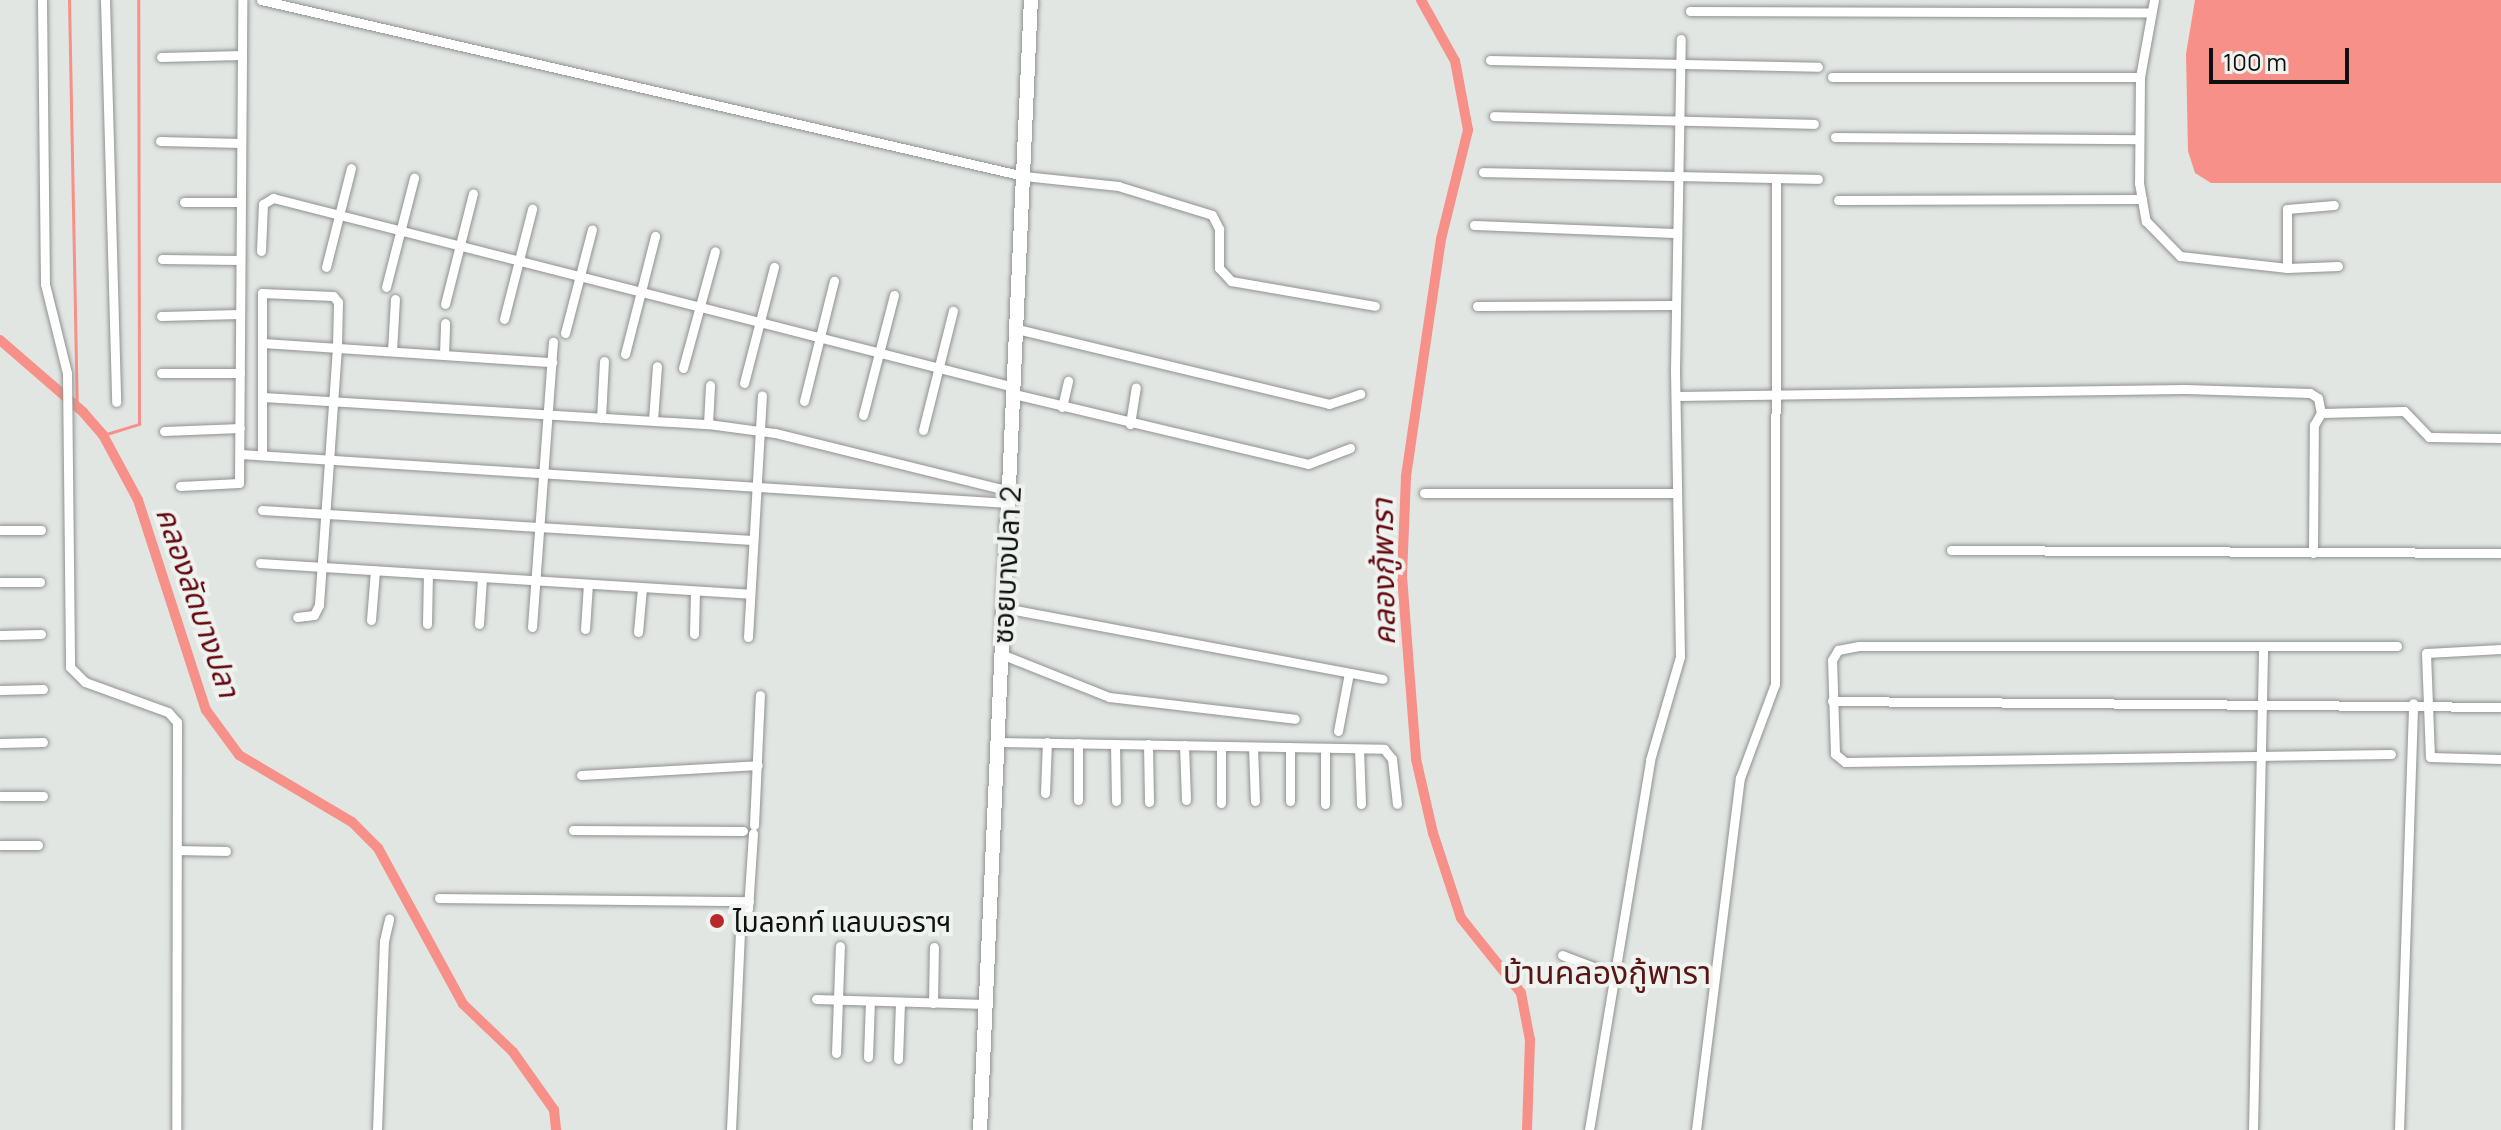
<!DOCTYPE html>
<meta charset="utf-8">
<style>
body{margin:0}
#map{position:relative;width:2501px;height:1130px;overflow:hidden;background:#e2e6e3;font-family:Manrope,"Noto Sans Thai",sans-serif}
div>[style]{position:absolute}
.water>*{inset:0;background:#f69088}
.stream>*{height:3px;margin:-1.5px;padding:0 1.5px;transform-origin:1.5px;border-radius:1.5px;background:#f69088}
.canal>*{height:10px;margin:-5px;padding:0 5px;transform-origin:5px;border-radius:5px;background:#f69088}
.street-tunnel>*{height:9px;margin-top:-4.5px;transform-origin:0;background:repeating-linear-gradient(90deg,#c2c6c3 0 9px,transparent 0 13.5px)}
.roads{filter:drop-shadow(0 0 2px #8e928f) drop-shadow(0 0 2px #8e928f)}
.street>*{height:9px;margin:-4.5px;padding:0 4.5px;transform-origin:4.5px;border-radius:4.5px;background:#fff}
.secondary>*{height:14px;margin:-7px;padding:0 7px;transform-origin:7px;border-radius:7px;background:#fff}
.dots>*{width:22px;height:22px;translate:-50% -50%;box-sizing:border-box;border:4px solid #eff3f0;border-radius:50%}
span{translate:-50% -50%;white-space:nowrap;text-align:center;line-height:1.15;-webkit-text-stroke:8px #eff3f0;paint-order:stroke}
.street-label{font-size:28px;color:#0f100f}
.poi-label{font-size:28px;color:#0f100f}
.left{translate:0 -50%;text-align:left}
.water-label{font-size:30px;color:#63060d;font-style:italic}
.quarter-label{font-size:32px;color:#591414}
.scale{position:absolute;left:2209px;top:48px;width:140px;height:36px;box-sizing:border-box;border:4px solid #0f100f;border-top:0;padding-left:10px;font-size:24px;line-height:28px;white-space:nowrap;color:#0f100f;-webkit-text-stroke:6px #eff3f0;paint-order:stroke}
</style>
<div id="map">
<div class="water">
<div style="clip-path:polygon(2195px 0,2501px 0,2501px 183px,2211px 183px,2195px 173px,2188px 151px,2186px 54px)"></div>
</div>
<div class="stream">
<div style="left:69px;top:0;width:406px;rotate:88.9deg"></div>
<div style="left:103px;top:435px;width:38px;rotate:-17deg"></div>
<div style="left:139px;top:424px;width:424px;rotate:-90.1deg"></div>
</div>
<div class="canal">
<div style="left:1421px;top:0;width:70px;rotate:60.9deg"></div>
<div style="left:1455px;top:61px;width:70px;rotate:79.3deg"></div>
<div style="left:1468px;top:130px;width:112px;rotate:103.9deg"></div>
<div style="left:1441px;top:239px;width:241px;rotate:98.4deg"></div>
<div style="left:1406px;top:477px;width:99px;rotate:92.3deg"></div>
<div style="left:1402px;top:576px;width:184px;rotate:85.6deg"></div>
<div style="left:1416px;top:759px;width:76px;rotate:77.1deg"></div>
<div style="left:1433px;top:833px;width:89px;rotate:71.8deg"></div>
<div style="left:1461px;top:918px;width:96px;rotate:51.3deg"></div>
<div style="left:1521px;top:993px;width:48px;rotate:79.2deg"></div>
<div style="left:1530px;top:1040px;width:90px;rotate:91.9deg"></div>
<div style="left:0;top:340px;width:110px;rotate:40.9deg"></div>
<div style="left:83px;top:412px;width:30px;rotate:49deg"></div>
<div style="left:103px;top:435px;width:74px;rotate:61.7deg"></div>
<div style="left:138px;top:500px;width:221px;rotate:72.1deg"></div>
<div style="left:206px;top:710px;width:56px;rotate:53.7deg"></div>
<div style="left:239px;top:755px;width:131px;rotate:30.7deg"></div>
<div style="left:352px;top:822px;width:37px;rotate:45deg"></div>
<div style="left:378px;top:848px;width:178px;rotate:61.4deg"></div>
<div style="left:463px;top:1004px;width:69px;rotate:43.8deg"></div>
<div style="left:513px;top:1052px;width:71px;rotate:54.7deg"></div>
<div style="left:554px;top:1110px;width:20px;rotate:84deg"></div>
</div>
<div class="street-tunnel">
<div style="left:740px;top:931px;width:23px;rotate:-70deg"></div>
</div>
<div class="roads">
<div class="street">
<div style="left:42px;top:0;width:284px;rotate:89.4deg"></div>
<div style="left:45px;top:284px;width:92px;rotate:76.1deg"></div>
<div style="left:67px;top:373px;width:294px;rotate:89.4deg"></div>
<div style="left:70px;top:667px;width:21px;rotate:45deg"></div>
<div style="left:85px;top:682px;width:88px;rotate:19.9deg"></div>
<div style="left:168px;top:712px;width:13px;rotate:48deg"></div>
<div style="left:177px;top:722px;width:408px;rotate:90.1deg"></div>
<div style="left:105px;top:0;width:402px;rotate:88.4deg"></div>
<div style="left:261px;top:0;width:783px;rotate:12.99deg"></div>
<div style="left:1024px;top:176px;width:95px;rotate:6.1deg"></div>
<div style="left:1118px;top:186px;width:98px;rotate:17.1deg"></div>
<div style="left:1212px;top:215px;width:16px;rotate:63deg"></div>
<div style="left:1219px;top:229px;width:39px;rotate:90deg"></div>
<div style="left:1219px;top:268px;width:18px;rotate:47deg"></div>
<div style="left:1231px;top:281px;width:146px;rotate:9.8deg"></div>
<div style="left:2154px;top:0;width:78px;rotate:100.3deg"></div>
<div style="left:2140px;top:77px;width:106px;rotate:90.5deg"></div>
<div style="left:2139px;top:183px;width:39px;rotate:80deg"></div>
<div style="left:2146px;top:221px;width:49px;rotate:45.8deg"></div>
<div style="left:2180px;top:256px;width:108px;rotate:6.4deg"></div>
<div style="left:2287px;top:268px;width:51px;rotate:-2.2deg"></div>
<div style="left:1690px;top:11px;width:461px;rotate:0.2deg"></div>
<div style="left:161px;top:57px;width:81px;rotate:-1.4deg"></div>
<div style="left:1490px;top:60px;width:328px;rotate:1.2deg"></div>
<div style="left:1832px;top:77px;width:308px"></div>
<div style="left:1494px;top:116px;width:320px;rotate:1.4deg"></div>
<div style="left:1835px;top:137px;width:304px;rotate:0.4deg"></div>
<div style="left:160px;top:141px;width:81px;rotate:1.4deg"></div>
<div style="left:1483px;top:172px;width:335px;rotate:1.2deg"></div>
<div style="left:1838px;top:200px;width:304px;rotate:-0.2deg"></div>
<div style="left:184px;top:202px;width:56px"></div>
<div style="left:1474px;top:225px;width:202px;rotate:2.3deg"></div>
<div style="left:261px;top:251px;width:47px;rotate:-87.6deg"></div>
<div style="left:263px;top:204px;width:12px;rotate:-31deg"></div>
<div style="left:273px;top:198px;width:765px;rotate:14.31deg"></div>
<div style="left:162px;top:259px;width:77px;rotate:0.7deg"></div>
<div style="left:326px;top:267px;width:102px;rotate:-75.8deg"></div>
<div style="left:2287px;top:268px;width:59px;rotate:-90deg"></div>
<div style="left:2287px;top:209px;width:47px;rotate:-4.9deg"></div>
<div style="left:386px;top:287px;width:113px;rotate:-75.6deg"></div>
<div style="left:445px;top:304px;width:114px;rotate:-75.8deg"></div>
<div style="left:1477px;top:306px;width:198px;rotate:-0.3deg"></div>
<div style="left:161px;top:316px;width:79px;rotate:-1.5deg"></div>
<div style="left:504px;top:319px;width:114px;rotate:-75.7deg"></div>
<div style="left:1017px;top:329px;width:321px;rotate:13.5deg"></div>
<div style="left:1329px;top:404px;width:33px;rotate:-18deg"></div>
<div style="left:565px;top:333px;width:107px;rotate:-75.4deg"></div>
<div style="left:263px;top:343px;width:290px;rotate:3.8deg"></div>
<div style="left:392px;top:351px;width:52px;rotate:-86.7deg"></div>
<div style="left:625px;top:354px;width:122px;rotate:-75.7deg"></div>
<div style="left:444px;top:355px;width:32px;rotate:-88deg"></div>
<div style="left:683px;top:368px;width:121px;rotate:-74.7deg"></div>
<div style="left:161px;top:373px;width:79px"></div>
<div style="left:744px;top:383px;width:120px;rotate:-75.5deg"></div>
<div style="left:1014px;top:394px;width:302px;rotate:13.4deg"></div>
<div style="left:1308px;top:464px;width:45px;rotate:-20.9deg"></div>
<div style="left:1677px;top:396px;width:509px;rotate:-0.79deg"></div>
<div style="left:2186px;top:389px;width:124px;rotate:1.8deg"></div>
<div style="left:2310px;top:393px;width:9px;rotate:32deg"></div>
<div style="left:2318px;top:398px;width:15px;rotate:79deg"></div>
<div style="left:263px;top:397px;width:446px;rotate:3.5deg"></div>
<div style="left:708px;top:424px;width:68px;rotate:7.7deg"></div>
<div style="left:775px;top:433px;width:241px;rotate:13.9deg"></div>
<div style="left:804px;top:401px;width:124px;rotate:-76deg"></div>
<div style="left:1062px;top:407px;width:27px;rotate:-77deg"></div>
<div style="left:863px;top:415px;width:124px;rotate:-75.5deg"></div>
<div style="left:601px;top:418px;width:57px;rotate:-87deg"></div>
<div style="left:653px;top:420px;width:54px;rotate:-85.8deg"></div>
<div style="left:708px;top:424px;width:39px;rotate:-87deg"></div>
<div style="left:1130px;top:424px;width:37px;rotate:-81deg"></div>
<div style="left:923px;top:430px;width:123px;rotate:-75.9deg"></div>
<div style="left:164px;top:431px;width:76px;rotate:-2.3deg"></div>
<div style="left:262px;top:453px;width:160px;rotate:-90deg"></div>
<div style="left:262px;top:293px;width:71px;rotate:2.4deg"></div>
<div style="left:333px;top:296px;width:8px;rotate:50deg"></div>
<div style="left:338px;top:302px;width:45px;rotate:91.3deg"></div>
<div style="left:337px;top:347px;width:259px;rotate:94deg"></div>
<div style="left:319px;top:605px;width:11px;rotate:117deg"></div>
<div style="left:314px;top:615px;width:17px;rotate:173deg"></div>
<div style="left:240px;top:454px;width:770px;rotate:3.65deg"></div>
<div style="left:180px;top:486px;width:59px;rotate:-2.9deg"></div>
<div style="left:239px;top:483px;width:483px;rotate:-89.6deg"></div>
<div style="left:1424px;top:493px;width:253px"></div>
<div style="left:262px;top:510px;width:491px;rotate:3.5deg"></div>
<div style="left:0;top:530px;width:41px"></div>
<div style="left:1951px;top:550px;width:550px;rotate:0.31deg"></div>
<div style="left:2313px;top:553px;width:128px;rotate:-89.6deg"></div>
<div style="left:2314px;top:425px;width:14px;rotate:-60deg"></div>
<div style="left:2321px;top:413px;width:83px;rotate:-1.4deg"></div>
<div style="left:2404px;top:411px;width:36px;rotate:46deg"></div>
<div style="left:2429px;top:437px;width:72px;rotate:0.8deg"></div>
<div style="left:260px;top:563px;width:490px;rotate:3.6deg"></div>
<div style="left:0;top:582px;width:40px"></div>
<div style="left:1004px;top:608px;width:385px;rotate:10.6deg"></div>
<div style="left:371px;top:620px;width:50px;rotate:-85.4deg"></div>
<div style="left:427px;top:624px;width:50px;rotate:-88.9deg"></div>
<div style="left:479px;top:624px;width:46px;rotate:-86.3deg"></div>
<div style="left:532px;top:627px;width:286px;rotate:-85.8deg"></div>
<div style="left:585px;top:629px;width:45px;rotate:-86.2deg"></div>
<div style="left:638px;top:632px;width:44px;rotate:-84.8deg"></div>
<div style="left:694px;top:634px;width:43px;rotate:-88.7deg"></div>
<div style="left:0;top:635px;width:41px;rotate:-1.4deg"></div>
<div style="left:748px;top:637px;width:242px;rotate:-86.7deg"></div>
<div style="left:2501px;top:649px;width:75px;rotate:176.9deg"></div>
<div style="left:2426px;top:653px;width:104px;rotate:87.8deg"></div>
<div style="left:2430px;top:757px;width:71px;rotate:1.6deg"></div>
<div style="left:1001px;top:654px;width:116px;rotate:21.7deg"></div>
<div style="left:1109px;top:697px;width:187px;rotate:6.7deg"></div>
<div style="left:0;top:690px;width:43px;rotate:-1.3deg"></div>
<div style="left:1832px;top:701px;width:669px;rotate:0.51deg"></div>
<div style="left:1338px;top:731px;width:59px;rotate:-79.3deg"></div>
<div style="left:999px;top:742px;width:385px;rotate:1deg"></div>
<div style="left:1384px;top:749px;width:13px;rotate:51deg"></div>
<div style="left:1392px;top:759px;width:45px;rotate:83.7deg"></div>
<div style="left:0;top:743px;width:43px;rotate:-1.3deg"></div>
<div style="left:1115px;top:744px;width:57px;rotate:89deg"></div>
<div style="left:1148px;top:744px;width:58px;rotate:89deg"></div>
<div style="left:1184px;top:745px;width:55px;rotate:87.9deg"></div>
<div style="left:1221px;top:746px;width:57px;rotate:90deg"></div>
<div style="left:1253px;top:747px;width:54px;rotate:87.9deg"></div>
<div style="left:1290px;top:747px;width:54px;rotate:90deg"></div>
<div style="left:1359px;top:749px;width:55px;rotate:87.9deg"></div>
<div style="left:2391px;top:754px;width:546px;rotate:179.16deg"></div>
<div style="left:1845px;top:762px;width:13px;rotate:-141deg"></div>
<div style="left:1835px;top:754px;width:94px;rotate:-91.8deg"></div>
<div style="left:1832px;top:660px;width:12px;rotate:-59deg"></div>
<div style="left:1838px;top:650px;width:21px;rotate:-11deg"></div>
<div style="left:1859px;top:646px;width:538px"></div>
<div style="left:581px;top:775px;width:177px;rotate:-3.2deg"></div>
<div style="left:1045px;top:793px;width:51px;rotate:-87.8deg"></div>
<div style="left:0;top:796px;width:43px"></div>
<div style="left:1078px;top:800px;width:57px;rotate:-90deg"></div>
<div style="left:1325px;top:804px;width:56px;rotate:-90deg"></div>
<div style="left:754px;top:825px;width:130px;rotate:-87.4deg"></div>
<div style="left:573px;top:830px;width:170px;rotate:0.3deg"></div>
<div style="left:0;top:845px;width:38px"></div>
<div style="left:177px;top:850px;width:49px;rotate:1.2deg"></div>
<div style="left:439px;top:898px;width:310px;rotate:0.6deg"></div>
<div style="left:748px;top:909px;width:76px;rotate:-86.2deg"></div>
<div style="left:1562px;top:955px;width:56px;rotate:21deg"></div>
<div style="left:816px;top:999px;width:170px;rotate:1.7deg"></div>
<div style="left:933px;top:1003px;width:56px;rotate:-89deg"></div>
<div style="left:836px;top:1053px;width:107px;rotate:-87.9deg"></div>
<div style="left:868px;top:1057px;width:56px;rotate:-88deg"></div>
<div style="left:898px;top:1059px;width:57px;rotate:-88deg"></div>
<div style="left:377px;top:1130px;width:189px;rotate:-87.9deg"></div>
<div style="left:384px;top:941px;width:23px;rotate:-77deg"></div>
<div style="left:731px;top:1130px;width:199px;rotate:-87.4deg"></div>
<div style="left:1589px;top:1130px;width:375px;rotate:-80.6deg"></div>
<div style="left:1650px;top:760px;width:107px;rotate:-73.8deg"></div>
<div style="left:1680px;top:657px;width:287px;rotate:-91deg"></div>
<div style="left:1675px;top:370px;width:331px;rotate:-89deg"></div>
<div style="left:1696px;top:1130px;width:355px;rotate:-82.9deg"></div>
<div style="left:1740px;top:778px;width:100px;rotate:-69.6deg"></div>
<div style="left:1775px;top:684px;width:505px;rotate:-89.89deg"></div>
<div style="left:2253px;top:1130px;width:482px;rotate:-88.8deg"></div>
<div style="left:2399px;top:1130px;width:427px;rotate:-88.1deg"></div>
</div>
<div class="secondary">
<div style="left:980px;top:1130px;width:1131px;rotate:-87.42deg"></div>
</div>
</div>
<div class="dots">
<div style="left:717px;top:921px;background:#b8282c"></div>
</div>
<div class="street-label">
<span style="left:1006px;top:565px;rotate:-87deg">ซอยบางปลา 2</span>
</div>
<div class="poi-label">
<span class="left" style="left:733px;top:921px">ไมลอทท์ แลบบอราฯ</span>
</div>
<div class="water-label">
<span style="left:1383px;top:572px;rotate:-91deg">คลองกู้พารา</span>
<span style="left:198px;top:602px;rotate:71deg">คลองลัดบางปลา</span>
</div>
<div class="quarter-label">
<span style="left:1607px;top:972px">บ้านคลองกู้พารา</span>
</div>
<div class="scale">100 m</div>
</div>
